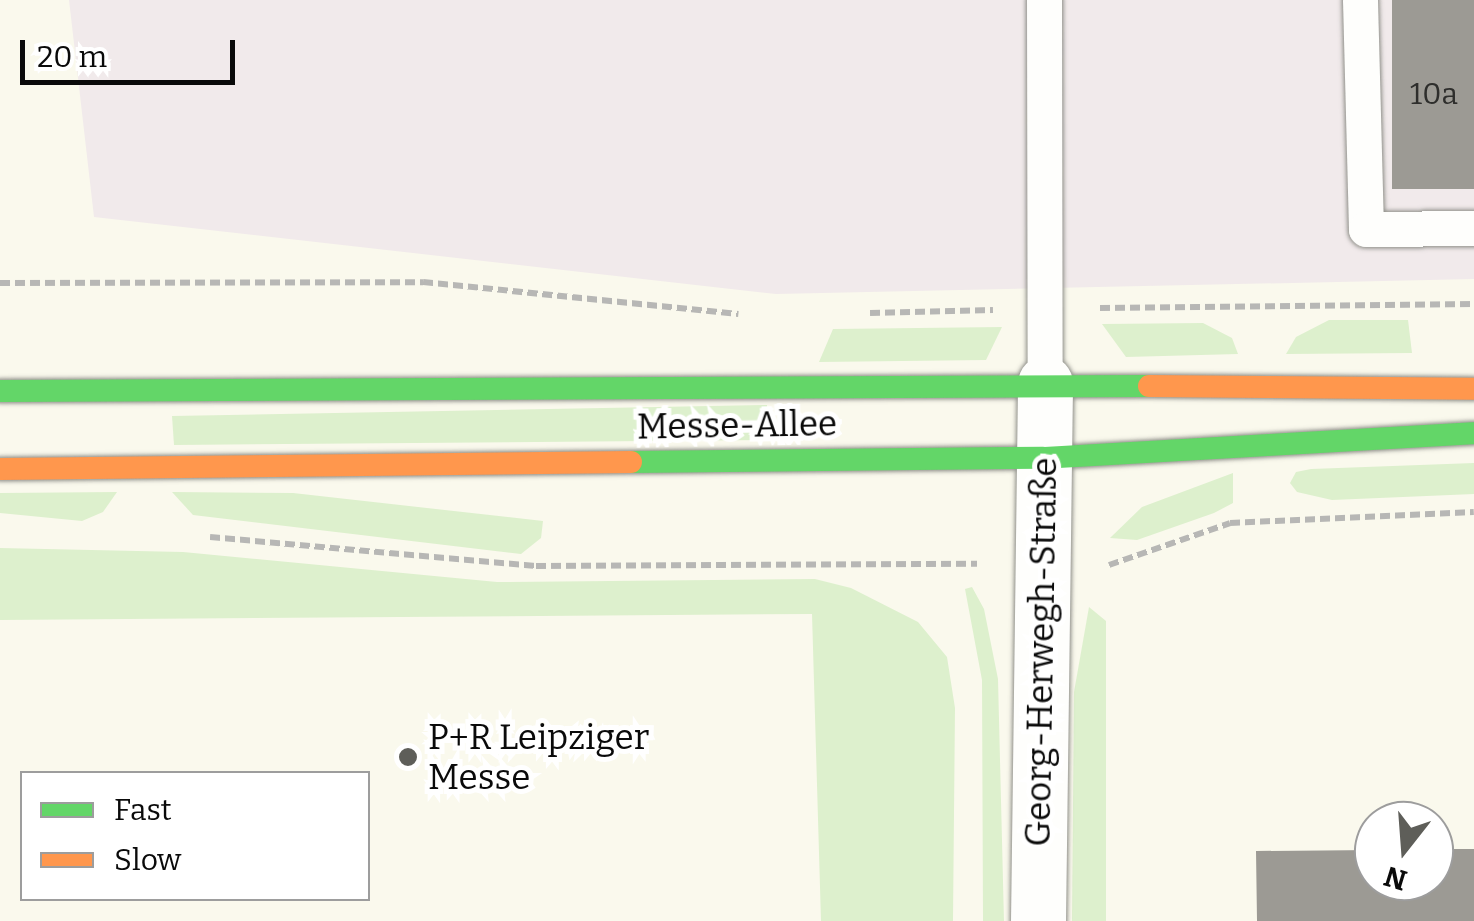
<!DOCTYPE html>
<meta charset="utf-8">
<style>
body{margin:0}
#map{position:relative;width:1474px;height:921px;overflow:hidden;background:#faf9ed;font-family:Bitter,serif}
div>[style]{position:absolute}
.industrial>*{inset:0;background:#f1eaeb}
.green>*{inset:0;background:#ddf0cd}
.building>*{inset:0;background:#9c9a94;transform-origin:0 0}
.path>*{height:6px;margin-top:-3px;transform-origin:0;background:repeating-linear-gradient(90deg,#b7b7b5 0 10px,transparent 0 15px)}
.roads{filter:drop-shadow(0 0 2px #92928c) drop-shadow(0 0 2px #92928c)}
.lane>*{height:35px;margin:-17.5px;padding:0 17.5px;transform-origin:17.5px;border-radius:17.5px;background:#fefefc}
.street>*{height:55px;margin:-27.5px;padding:0 27.5px;transform-origin:27.5px;border-radius:27.5px;background:#fefefc}
.fast>*{height:22px;margin:-11px;padding:0 11px;transform-origin:11px;border-radius:11px;background:#63d668}
.slow>*{height:22px;margin:-11px;padding:0 11px;transform-origin:11px;border-radius:11px;background:#ff974d}
.dots>*{width:28px;height:28px;translate:-50% -50%;box-sizing:border-box;border:5px solid #fff;border-radius:50%}
span{translate:-50% -50%;white-space:nowrap;text-align:center;line-height:1.15;-webkit-text-stroke:10px #fff;paint-order:stroke}
.number-label{font-size:30px;color:#2e2e2c}
.number-label span{-webkit-text-stroke-width:0}
.street-label{font-size:35px;color:#0a0a0a}
.poi-label{font-size:35px;color:#0a0a0a}
.left{translate:0 -50%;text-align:left}
.legend{position:absolute;left:20px;top:771px;width:350px;height:130px;box-sizing:border-box;background:#fff;border:2px solid #9d9d9d;margin:0;padding:12px 18px;list-style:none;font-size:30px;color:#0a0a0a}
.legend li{display:flex;align-items:center;gap:20px;height:50px}
.legend b{width:50px;border:2px solid #9d9d9d}
.north{position:absolute;left:1354px;top:801px;width:100px;height:100px;box-sizing:border-box;background:#fff;border:2px solid #9d9d9d;border-radius:50%;rotate:197deg;font-size:28px;font-weight:700;line-height:40px;text-align:center;color:#0a0a0a}
.north::after{content:'';display:block;margin:auto;width:35px;height:45px;background:#5e5e59;clip-path:polygon(50% 0,100% 100%,50% 72%,0 100%)}
.scale{position:absolute;left:20px;top:40px;width:215px;height:45px;box-sizing:border-box;border:5px solid #0a0a0a;border-top:0;padding-left:12px;font-size:30px;line-height:35px;white-space:nowrap;color:#0a0a0a;-webkit-text-stroke:8px #fff;paint-order:stroke}
</style>
<div id="map">
<div class="industrial">
<div style="clip-path:polygon(69px 0,1474px 0,1474px 279px,776px 294px,94px 217px)"></div>
</div>
<div class="green">
<div style="clip-path:polygon(1329px 320px,1408px 320px,1412px 353px,1286px 354px,1296px 337px)"></div>
<div style="clip-path:polygon(1203px 323px,1232px 338px,1238px 354px,1126px 357px,1102px 324px)"></div>
<div style="clip-path:polygon(1002px 327px,986px 360px,819px 362px,833px 329px)"></div>
<div style="clip-path:polygon(767px 405px,767px 440px,174px 445px,172px 416px)"></div>
<div style="clip-path:polygon(1474px 463px,1474px 494px,1332px 500px,1297px 492px,1290px 483px,1296px 472px,1311px 469px)"></div>
<div style="clip-path:polygon(1233px 473px,1233px 503px,1214px 513px,1137px 540px,1110px 538px,1142px 507px)"></div>
<div style="clip-path:polygon(117px 492px,103px 512px,82px 521px,0 513px,0 493px)"></div>
<div style="clip-path:polygon(172px 492px,293px 493px,543px 521px,541px 538px,521px 554px,193px 515px)"></div>
<div style="clip-path:polygon(0 548px,183px 552px,497px 582px,815px 579px,851px 588px,918px 622px,947px 657px,955px 708px,953px 921px,821px 921px,812px 614px,0 620px)"></div>
<div style="clip-path:polygon(972px 587px,984px 609px,998px 679px,1004px 921px,983px 921px,982px 680px,965px 589px)"></div>
<div style="clip-path:polygon(1089px 607px,1106px 621px,1106px 921px,1072px 921px,1074px 692px)"></div>
</div>
<div class="building">
<div style="left:1392px;top:0;width:82px;height:189px"></div>
<div style="clip-path:polygon(1434px 849px,1474px 849px,1474px 921px,1257px 921px,1256px 851px,1374px 850px,1374px 881px,1434px 881px)"></div>
</div>
<div class="path">
<div style="left:0;top:283px;width:423px;rotate:-0.1deg"></div>
<div style="left:423px;top:282px;width:317px;rotate:5.8deg"></div>
<div style="left:1100px;top:308px;width:374px;rotate:-0.6deg"></div>
<div style="left:870px;top:313px;width:123px;rotate:-1.4deg"></div>
<div style="left:210px;top:537px;width:327px;rotate:5.1deg"></div>
<div style="left:536px;top:566px;width:441px;rotate:-0.3deg"></div>
<div style="left:1109px;top:565px;width:128px;rotate:-19.1deg"></div>
<div style="left:1230px;top:523px;width:244px;rotate:-2.6deg"></div>
</div>
<div class="roads">
<div class="lane">
<div style="left:1044px;top:0;width:383px;rotate:89.9deg"></div>
<div style="left:1360px;top:0;width:229px;rotate:88.5deg"></div>
<div style="left:1366px;top:229px;width:108px;rotate:-0.5deg"></div>
</div>
<div class="street">
<div style="left:1038px;top:921px;width:538px;rotate:-89.25deg"></div>
</div>
<div class="fast">
<div style="left:0;top:391px;width:1149px;rotate:-0.25deg"></div>
<div style="left:631px;top:462px;width:412px;rotate:-0.6deg"></div>
<div style="left:1043px;top:458px;width:432px;rotate:-3.3deg"></div>
</div>
<div class="slow">
<div style="left:1149px;top:386px;width:325px;rotate:0.5deg"></div>
<div style="left:0;top:469px;width:631px;rotate:-0.64deg"></div>
</div>
</div>
<div class="dots">
<div style="left:408px;top:757px;background:#5e5e59"></div>
</div>
<div class="number-label">
<span style="left:1434px;top:94px">10a</span>
</div>
<div class="street-label">
<span style="left:737px;top:425px;rotate:-1deg">Messe-Allee</span>
<span style="left:1041px;top:652px;rotate:-89deg">Georg-Herwegh-Straße</span>
</div>
<div class="poi-label">
<span class="left" style="left:428px;top:757px">P+R Leipziger<br>Messe</span>
</div>
<ul class="legend">
<li><b style="height:12px;background:#63d668"></b>Fast</li>
<li><b style="height:12px;background:#ff974d"></b>Slow</li>
</ul>
<div class="north">N</div>
<div class="scale">20 m</div>
</div>
